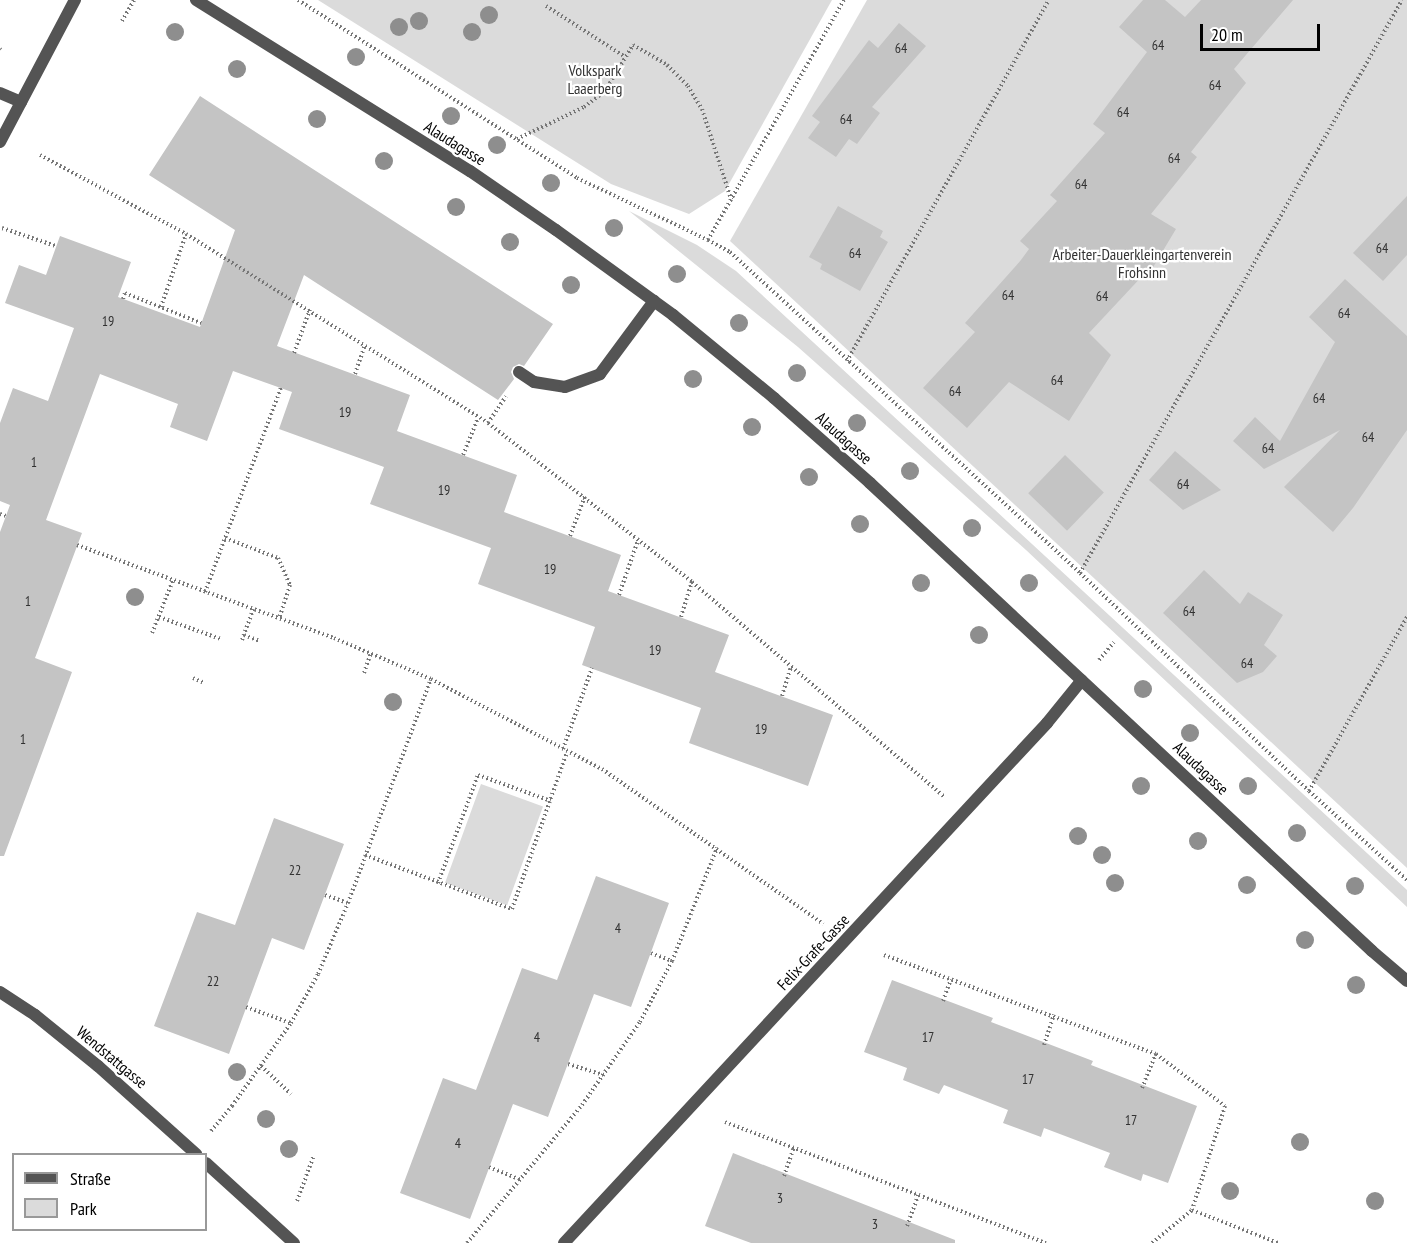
<!DOCTYPE html>
<meta charset="utf-8">
<style>
body{margin:0}
#map{position:relative;width:1407px;height:1243px;overflow:hidden;background:#fff;font-family:"PT Sans Narrow",sans-serif}
div>[style]{position:absolute}
.green>*{inset:0;background:#dbdbdb;transform-origin:0 0}
.building>*{inset:0;background:#c4c4c4;transform-origin:0 0}
.path>*{height:4px;margin-top:-2px;transform-origin:0;background:repeating-linear-gradient(90deg,#767676 0 1.5px,transparent 0 4.5px)}
.lane>*{height:12px;margin:-6px;padding:0 6px;transform-origin:6px;border-radius:6px;background:#545454}
.street>*{height:12px;margin:-6px;padding:0 6px;transform-origin:6px;border-radius:6px;background:#545454}
.trees>*{width:18px;height:18px;margin:-9px;border-radius:50%;background:#8e8e8e}
span{translate:-50% -50%;white-space:nowrap;text-align:center;line-height:1.15;-webkit-text-stroke:4.5px #fff;paint-order:stroke}
.number-label{font-size:14px;color:#313131}
.number-label span{-webkit-text-stroke-width:0}
.park-label{font-size:16px;color:#323232}
.street-label{font-size:16px;color:#000}
.legend{position:absolute;left:12px;top:1153px;width:195px;height:78px;box-sizing:border-box;background:#fff;border:2px solid #999;margin:0;padding:8px 10px;list-style:none;font-size:18px;color:#000}
.legend li{display:flex;align-items:center;gap:12px;height:30px}
.legend b{width:30px;border:2px solid #999}
.scale{position:absolute;left:1200px;top:24px;width:120px;height:27px;box-sizing:border-box;border:3px solid #000;border-top:0;padding-left:8px;font-size:18px;line-height:21px;white-space:nowrap;color:#000;-webkit-text-stroke:4px #fff;paint-order:stroke}
</style>
<div id="map">
<div class="green">
<div style="clip-path:polygon(318px 0,832px 0,725px 191px,689px 214px,611px 184px)"></div>
<div style="clip-path:polygon(867px 0,1407px 0,1407px 868px,730px 241px)"></div>
<div style="clip-path:polygon(629px 211px,697px 245px,736px 271px,1407px 890px,1407px 907px,1026px 550px,798px 347px)"></div>
<div style="left:481px;top:784px;width:66px;height:105px;rotate:20deg"></div>
</div>
<div class="building">
<div style="clip-path:polygon(1143px 0,1165px 0,1185px 17px,1201px 0,1293px 0,1234px 69px,1246px 83px,1191px 152px,1197px 157px,1151px 214px,1176px 229px,1149px 274px,1146px 272px,1089px 333px,1111px 355px,1069px 421px,1009px 382px,967px 428px,923px 388px,975px 332px,965px 323px,1021px 260px,1029px 249px,1020px 241px,1057px 201px,1050px 195px,1105px 133px,1093px 124px,1147px 52px,1119px 27px)"></div>
<div style="clip-path:polygon(899px 23px,926px 46px,872px 107px,880px 113px,857px 144px,849px 139px,836px 157px,808px 138px,820px 122px,812px 116px,869px 40px,878px 48px)"></div>
<div style="clip-path:polygon(200px 96px,553px 324px,524px 366px,519px 364px,513px 367px,511px 372px,514px 379px,498px 400px,304px 275px,277px 346px,410px 395px,397px 431px,517px 475px,504px 512px,621px 555px,608px 591px,729px 635px,715px 672px,833px 715px,808px 786px,689px 743px,701px 708px,582px 665px,595px 627px,478px 584px,491px 548px,370px 504px,384px 467px,279px 429px,292px 392px,233px 371px,207px 441px,170px 427px,178px 404px,100px 374px,46px 520px,82px 533px,35px 658px,72px 672px,4px 856px,0 856px,0 532px,10px 505px,0 501px,0 423px,13px 388px,48px 401px,74px 328px,5px 303px,19px 265px,46px 275px,60px 236px,131px 262px,118px 297px,200px 327px,235px 230px,149px 175px)"></div>
<div style="clip-path:polygon(1407px 196px,1407px 255px,1383px 281px,1353px 253px)"></div>
<div style="clip-path:polygon(838px 206px,883px 231px,880px 237px,888px 242px,860px 291px,820px 269px,822px 264px,809px 257px)"></div>
<div style="clip-path:polygon(1345px 279px,1407px 336px,1407px 430px,1353px 508px,1333px 532px,1284px 487px,1340px 430px,1264px 469px,1233px 441px,1255px 417px,1280px 441px,1335px 342px,1309px 317px)"></div>
<div style="clip-path:polygon(1175px 451px,1221px 490px,1183px 510px,1149px 480px)"></div>
<div style="left:1065px;top:455px;width:54px;height:53px;rotate:44deg"></div>
<div style="clip-path:polygon(1204px 570px,1240px 604px,1248px 592px,1283px 615px,1264px 645px,1277px 656px,1263px 672px,1237px 683px,1163px 613px)"></div>
<div style="clip-path:polygon(274px 818px,344px 844px,304px 950px,272px 938px,229px 1054px,154px 1026px,197px 912px,235px 925px)"></div>
<div style="clip-path:polygon(596px 876px,669px 903px,631px 1007px,594px 994px,548px 1117px,513px 1104px,470px 1219px,400px 1193px,443px 1078px,476px 1090px,522px 968px,557px 980px)"></div>
<div style="clip-path:polygon(892px 980px,993px 1018px,991px 1022px,1093px 1061px,1091px 1065px,1197px 1106px,1168px 1183px,1143px 1174px,1141px 1181px,1104px 1167px,1110px 1153px,1044px 1128px,1041px 1137px,1003px 1123px,1008px 1110px,944px 1085px,939px 1094px,903px 1080px,907px 1068px,864px 1052px)"></div>
<div style="clip-path:polygon(733px 1153px,955px 1240px,955px 1243px,751px 1243px,705px 1226px)"></div>
</div>
<div class="path">
<div style="left:298px;top:0;width:331px;rotate:32.5deg"></div>
<div style="left:577px;top:178px;width:145px;rotate:25.3deg"></div>
<div style="left:708px;top:240px;width:276px;rotate:-60.5deg"></div>
<div style="left:546px;top:6px;width:94px;rotate:32.8deg"></div>
<div style="left:122px;top:21px;width:24px;rotate:-60deg"></div>
<div style="left:0;top:49px;width:1px;rotate:45deg"></div>
<div style="left:517px;top:139px;width:74px;rotate:-25.5deg"></div>
<div style="left:584px;top:107px;width:26px;rotate:-37deg"></div>
<div style="left:605px;top:91px;width:54px;rotate:-58.7deg"></div>
<div style="left:633px;top:45px;width:39px;rotate:30deg"></div>
<div style="left:667px;top:65px;width:30px;rotate:45deg"></div>
<div style="left:688px;top:86px;width:27px;rotate:59deg"></div>
<div style="left:702px;top:109px;width:95px;rotate:72.1deg"></div>
<div style="left:40px;top:155px;width:166px;rotate:28.4deg"></div>
<div style="left:186px;top:234px;width:356px;rotate:32deg"></div>
<div style="left:488px;top:423px;width:259px;rotate:37.9deg"></div>
<div style="left:692px;top:582px;width:332px;rotate:40.4deg"></div>
<div style="left:2px;top:228px;width:57px;rotate:18.4deg"></div>
<div style="left:708px;top:240px;width:25px;rotate:29deg"></div>
<div style="left:730px;top:252px;width:475px;rotate:42.5deg"></div>
<div style="left:1080px;top:573px;width:316px;rotate:43.6deg"></div>
<div style="left:1309px;top:791px;width:132px;rotate:42.2deg"></div>
<div style="left:123px;top:299px;width:6px;rotate:-72deg"></div>
<div style="left:125px;top:293px;width:82px;rotate:21.5deg"></div>
<div style="left:161px;top:307px;width:77px;rotate:-71.1deg"></div>
<div style="left:294px;top:353px;width:47px;rotate:-70deg"></div>
<div style="left:847px;top:361px;width:414px;rotate:-60.8deg"></div>
<div style="left:355px;top:374px;width:31px;rotate:-71deg"></div>
<div style="left:488px;top:423px;width:32px;rotate:-56deg"></div>
<div style="left:463px;top:455px;width:40px;rotate:-68deg"></div>
<div style="left:0;top:514px;width:6px;rotate:18deg"></div>
<div style="left:570px;top:536px;width:43px;rotate:-69.4deg"></div>
<div style="left:225px;top:538px;width:57px;rotate:20.7deg"></div>
<div style="left:278px;top:558px;width:30px;rotate:66deg"></div>
<div style="left:290px;top:585px;width:35px;rotate:108deg"></div>
<div style="left:77px;top:545px;width:273px;rotate:19.9deg"></div>
<div style="left:334px;top:638px;width:105px;rotate:22.9deg"></div>
<div style="left:431px;top:679px;width:193px;rotate:27.8deg"></div>
<div style="left:602px;top:769px;width:270px;rotate:35deg"></div>
<div style="left:1080px;top:573px;width:657px;rotate:-60.67deg"></div>
<div style="left:205px;top:592px;width:218px;rotate:-69.6deg"></div>
<div style="left:619px;top:595px;width:58px;rotate:-70.9deg"></div>
<div style="left:159px;top:617px;width:66px;rotate:19.5deg"></div>
<div style="left:681px;top:617px;width:37px;rotate:-73deg"></div>
<div style="left:152px;top:633px;width:57px;rotate:-68.4deg"></div>
<div style="left:244px;top:635px;width:17px;rotate:21deg"></div>
<div style="left:242px;top:640px;width:33px;rotate:-70deg"></div>
<div style="left:1099px;top:660px;width:23px;rotate:-50deg"></div>
<div style="left:364px;top:673px;width:21px;rotate:-71deg"></div>
<div style="left:193px;top:678px;width:13px;rotate:23deg"></div>
<div style="left:782px;top:696px;width:31px;rotate:-73deg"></div>
<div style="left:563px;top:749px;width:86px;rotate:-70.3deg"></div>
<div style="left:1309px;top:791px;width:200px;rotate:-60.6deg"></div>
<div style="left:365px;top:855px;width:157px;rotate:20.2deg"></div>
<div style="left:512px;top:909px;width:166px;rotate:-70.7deg"></div>
<div style="left:438px;top:883px;width:115px;rotate:-69.7deg"></div>
<div style="left:478px;top:775px;width:77px;rotate:19.6deg"></div>
<div style="left:325px;top:895px;width:24px;rotate:19deg"></div>
<div style="left:651px;top:953px;width:22px;rotate:21deg"></div>
<div style="left:884px;top:955px;width:289px;rotate:20deg"></div>
<div style="left:1156px;top:1054px;width:86px;rotate:37deg"></div>
<div style="left:1225px;top:1106px;width:109px;rotate:107.6deg"></div>
<div style="left:1192px;top:1210px;width:92px;rotate:21deg"></div>
<div style="left:943px;top:1001px;width:23px;rotate:-70deg"></div>
<div style="left:246px;top:1007px;width:48px;rotate:19.6deg"></div>
<div style="left:1044px;top:1045px;width:32px;rotate:-72deg"></div>
<div style="left:568px;top:1064px;width:38px;rotate:17deg"></div>
<div style="left:261px;top:1066px;width:41px;rotate:43deg"></div>
<div style="left:1142px;top:1088px;width:37px;rotate:-68deg"></div>
<div style="left:725px;top:1122px;width:343px;rotate:20.7deg"></div>
<div style="left:211px;top:1131px;width:33px;rotate:-50deg"></div>
<div style="left:232px;top:1106px;width:102px;rotate:-54.6deg"></div>
<div style="left:291px;top:1023px;width:56px;rotate:-61.1deg"></div>
<div style="left:318px;top:974px;width:77px;rotate:-67.1deg"></div>
<div style="left:348px;top:903px;width:239px;rotate:-69.7deg"></div>
<div style="left:489px;top:1167px;width:35px;rotate:22deg"></div>
<div style="left:784px;top:1176px;width:31px;rotate:-71deg"></div>
<div style="left:297px;top:1201px;width:49px;rotate:-69.7deg"></div>
<div style="left:907px;top:1226px;width:33px;rotate:-70deg"></div>
<div style="left:467px;top:1243px;width:180px;rotate:-50.2deg"></div>
<div style="left:582px;top:1105px;width:101px;rotate:-55.1deg"></div>
<div style="left:640px;top:1022px;width:69px;rotate:-62.3deg"></div>
<div style="left:672px;top:961px;width:122px;rotate:-68.3deg"></div>
<div style="left:1152px;top:1243px;width:52px;rotate:-39.5deg"></div>
</div>
<div class="lane">
<div style="left:0;top:93px;width:23px;rotate:23deg"></div>
<div style="left:519px;top:372px;width:18px;rotate:34deg"></div>
<div style="left:534px;top:382px;width:31px;rotate:9deg"></div>
<div style="left:565px;top:387px;width:37px;rotate:-20deg"></div>
<div style="left:600px;top:374px;width:91px;rotate:-53.5deg"></div>
</div>
<div class="street">
<div style="left:196px;top:0;width:323px;rotate:32deg"></div>
<div style="left:470px;top:171px;width:104px;rotate:34.5deg"></div>
<div style="left:556px;top:230px;width:145px;rotate:36deg"></div>
<div style="left:673px;top:315px;width:131px;rotate:39.4deg"></div>
<div style="left:774px;top:398px;width:128px;rotate:41.5deg"></div>
<div style="left:870px;top:483px;width:686px;rotate:42.99deg"></div>
<div style="left:1372px;top:951px;width:46px;rotate:40.6deg"></div>
<div style="left:0;top:142px;width:161px;rotate:-62.2deg"></div>
<div style="left:0;top:992px;width:42px;rotate:33.3deg"></div>
<div style="left:35px;top:1015px;width:81px;rotate:39deg"></div>
<div style="left:98px;top:1066px;width:132px;rotate:41.9deg"></div>
<div style="left:206px;top:1163px;width:119px;rotate:42.3deg"></div>
<div style="left:564px;top:1243px;width:710px;rotate:-47.11deg"></div>
<div style="left:1047px;top:723px;width:55px;rotate:-50.9deg"></div>
</div>
<div class="trees">
<div style="left:489px;top:15px"></div>
<div style="left:419px;top:21px"></div>
<div style="left:399px;top:27px"></div>
<div style="left:175px;top:32px"></div>
<div style="left:472px;top:32px"></div>
<div style="left:356px;top:57px"></div>
<div style="left:237px;top:69px"></div>
<div style="left:451px;top:116px"></div>
<div style="left:317px;top:119px"></div>
<div style="left:497px;top:145px"></div>
<div style="left:384px;top:161px"></div>
<div style="left:551px;top:183px"></div>
<div style="left:456px;top:207px"></div>
<div style="left:614px;top:228px"></div>
<div style="left:510px;top:242px"></div>
<div style="left:677px;top:274px"></div>
<div style="left:571px;top:285px"></div>
<div style="left:739px;top:323px"></div>
<div style="left:797px;top:373px"></div>
<div style="left:693px;top:379px"></div>
<div style="left:857px;top:423px"></div>
<div style="left:752px;top:427px"></div>
<div style="left:910px;top:471px"></div>
<div style="left:809px;top:477px"></div>
<div style="left:860px;top:524px"></div>
<div style="left:972px;top:528px"></div>
<div style="left:921px;top:583px"></div>
<div style="left:1029px;top:583px"></div>
<div style="left:135px;top:597px"></div>
<div style="left:979px;top:635px"></div>
<div style="left:1143px;top:689px"></div>
<div style="left:393px;top:702px"></div>
<div style="left:1190px;top:733px"></div>
<div style="left:1141px;top:786px"></div>
<div style="left:1248px;top:786px"></div>
<div style="left:1297px;top:833px"></div>
<div style="left:1078px;top:836px"></div>
<div style="left:1198px;top:841px"></div>
<div style="left:1102px;top:855px"></div>
<div style="left:1115px;top:883px"></div>
<div style="left:1247px;top:885px"></div>
<div style="left:1355px;top:886px"></div>
<div style="left:1305px;top:940px"></div>
<div style="left:1356px;top:985px"></div>
<div style="left:237px;top:1072px"></div>
<div style="left:266px;top:1119px"></div>
<div style="left:1300px;top:1142px"></div>
<div style="left:289px;top:1149px"></div>
<div style="left:1230px;top:1191px"></div>
<div style="left:1375px;top:1201px"></div>
</div>
<div class="number-label">
<span style="left:1158px;top:45px">64</span>
<span style="left:901px;top:48px">64</span>
<span style="left:1215px;top:85px">64</span>
<span style="left:1123px;top:112px">64</span>
<span style="left:846px;top:119px">64</span>
<span style="left:1174px;top:158px">64</span>
<span style="left:1081px;top:184px">64</span>
<span style="left:1382px;top:248px">64</span>
<span style="left:855px;top:253px">64</span>
<span style="left:1008px;top:295px">64</span>
<span style="left:1102px;top:296px">64</span>
<span style="left:1344px;top:313px">64</span>
<span style="left:108px;top:321px">19</span>
<span style="left:1057px;top:380px">64</span>
<span style="left:955px;top:391px">64</span>
<span style="left:1319px;top:398px">64</span>
<span style="left:345px;top:412px">19</span>
<span style="left:1368px;top:437px">64</span>
<span style="left:1268px;top:448px">64</span>
<span style="left:34px;top:462px">1</span>
<span style="left:1183px;top:484px">64</span>
<span style="left:444px;top:490px">19</span>
<span style="left:550px;top:569px">19</span>
<span style="left:28px;top:601px">1</span>
<span style="left:1189px;top:611px">64</span>
<span style="left:655px;top:650px">19</span>
<span style="left:1247px;top:663px">64</span>
<span style="left:761px;top:729px">19</span>
<span style="left:23px;top:739px">1</span>
<span style="left:295px;top:870px">22</span>
<span style="left:618px;top:928px">4</span>
<span style="left:213px;top:981px">22</span>
<span style="left:537px;top:1037px">4</span>
<span style="left:928px;top:1037px">17</span>
<span style="left:1028px;top:1079px">17</span>
<span style="left:1131px;top:1120px">17</span>
<span style="left:458px;top:1143px">4</span>
<span style="left:780px;top:1198px">3</span>
<span style="left:875px;top:1224px">3</span>
</div>
<div class="park-label">
<span style="left:595px;top:79px">Volkspark<br>Laaerberg</span>
<span style="left:1142px;top:263px">Arbeiter-Dauerkleingartenverein<br>Frohsinn</span>
</div>
<div class="street-label">
<span style="left:455px;top:143px;rotate:32deg">Alaudagasse</span>
<span style="left:844px;top:438px;rotate:42deg">Alaudagasse</span>
<span style="left:1201px;top:768px;rotate:43deg">Alaudagasse</span>
<span style="left:813px;top:952px;rotate:-47deg">Felix-Grafe-Gasse</span>
<span style="left:112px;top:1057px;rotate:40deg">Wendstattgasse</span>
</div>
<ul class="legend">
<li><b style="height:8px;background:#545454"></b>Straße</li>
<li><b style="height:16px;background:#dbdbdb"></b>Park</li>
</ul>
<div class="scale">20 m</div>
</div>
